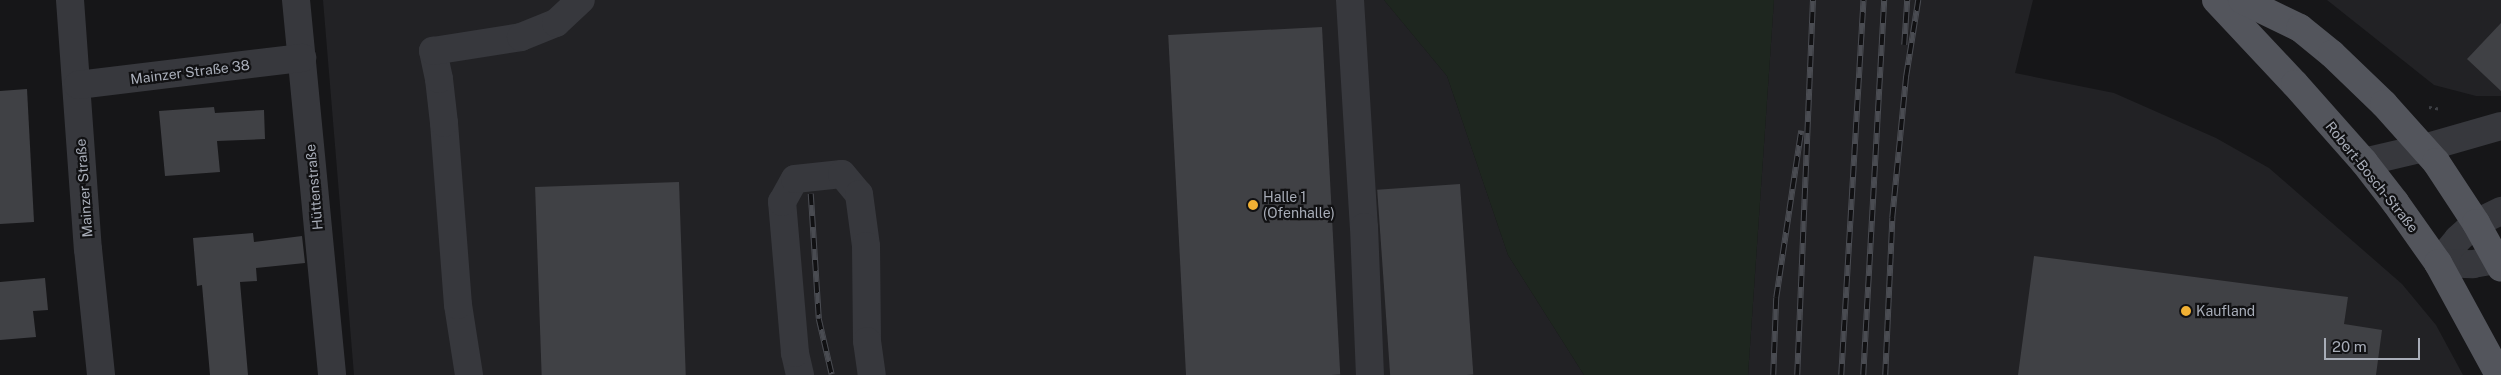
<!DOCTYPE html>
<meta charset="utf-8">
<style>
body{margin:0}
#map{position:relative;width:2501px;height:375px;overflow:hidden;background:#161618;font-family:"Public Sans",sans-serif}
div>[style]{position:absolute}
.built>*{inset:0;background:#222225}
.green>*{inset:0;background:#1e261f}
.building>*{inset:0;background:#404145;transform-origin:0 0}
.path>*{height:3px;margin-top:-1.5px;transform-origin:0;background:repeating-linear-gradient(90deg,#3d3f44 0 2.5px,transparent 0 6.5px)}
.minor>*{height:28px;margin:-14px;padding:0 14px;transform-origin:14px;border-radius:14px;background:#37383d}
.major>*{height:28px;margin:-14px;padding:0 14px;transform-origin:14px;border-radius:14px;background:#53555c}
.rail>*{height:5.5px;margin-top:-2.75px;transform-origin:0;background:repeating-linear-gradient(90deg,#111113 0 11px,#4a4c52 0 22px);box-sizing:border-box;border-block:1px solid #4a4c52}
.dots>*{width:14px;height:14px;translate:-50% -50%;box-sizing:border-box;border:2px solid #111113;border-radius:50%}
span{translate:-50% -50%;white-space:nowrap;text-align:center;line-height:1.15;-webkit-text-stroke:4.5px #111113;paint-order:stroke}
.street-label{font-size:14px;color:#a8adb8}
.poi-label{font-size:14px;color:#a8adb8}
.left{translate:0 -50%;text-align:left}
.scale{position:absolute;left:2324px;top:338px;width:96px;height:22px;box-sizing:border-box;border:2px solid #a8adb8;border-top:0;padding-left:6px;font-size:15px;line-height:18px;white-space:nowrap;color:#a8adb8;-webkit-text-stroke:4px #111113;paint-order:stroke}
</style>
<div id="map">
<div class="built">
<div style="clip-path:polygon(323px 0,1384px 0,1447px 76px,1508px 255px,1584px 375px,354px 375px)"></div>
<div style="clip-path:polygon(1774px 0,2033px 0,2015px 73px,2114px 93px,2216px 138px,2269px 168px,2402px 284px,2436px 325px,2463px 375px,1748px 375px)"></div>
<div style="clip-path:polygon(2327px 0,2501px 0,2501px 96px,2476px 96px,2434px 85px)"></div>
</div>
<div class="green">
<div style="clip-path:polygon(1384px 0,1774px 0,1748px 375px,1584px 375px,1508px 255px,1447px 76px)"></div>
</div>
<div class="building">
<div style="clip-path:polygon(2501px 23px,2501px 91px,2467px 59px)"></div>
<div style="left:1322px;top:27px;width:348px;height:154px;rotate:87deg"></div>
<div style="clip-path:polygon(27px 89px,34px 222px,0 224px,0 91px)"></div>
<div style="clip-path:polygon(214px 107px,215px 113px,264px 110px,265px 139px,217px 141px,220px 172px,165px 176px,159px 111px)"></div>
<div style="left:679px;top:182px;width:193px;height:144px;rotate:88deg"></div>
<div style="left:1460px;top:184px;width:191px;height:83px;rotate:86deg"></div>
<div style="clip-path:polygon(253px 233px,254px 242px,302px 236px,305px 263px,256px 268px,257px 281px,240px 282px,248px 375px,210px 375px,202px 285px,197px 286px,193px 238px)"></div>
<div style="clip-path:polygon(2034px 256px,2348px 297px,2344px 324px,2382px 330px,2376px 375px,2018px 375px)"></div>
<div style="clip-path:polygon(45px 278px,48px 310px,33px 311px,36px 337px,0 340px,0 282px)"></div>
</div>
<div class="path">
<div style="left:2429px;top:107px;width:13px;rotate:9deg"></div>
</div>
<div class="minor">
<div style="left:70px;top:0;width:250px;rotate:85.9deg"></div>
<div style="left:88px;top:249px;width:127px;rotate:84.1deg"></div>
<div style="left:296px;top:0;width:377px;rotate:84.5deg"></div>
<div style="left:1350px;top:0;width:227px;rotate:86.5deg"></div>
<div style="left:1364px;top:227px;width:148px;rotate:87.7deg"></div>
<div style="left:78px;top:85px;width:226px;rotate:-6.9deg"></div>
<div style="left:2364px;top:162px;width:62px;rotate:-13.1deg"></div>
<div style="left:2424px;top:148px;width:80px;rotate:-15.9deg"></div>
<div style="left:2438px;top:263px;width:31px;rotate:-50deg"></div>
<div style="left:2458px;top:239px;width:24px;rotate:-42deg"></div>
<div style="left:2476px;top:223px;width:28px;rotate:-26deg"></div>
<div style="left:2438px;top:263px;width:35px;rotate:2deg"></div>
<div style="left:2473px;top:264px;width:28px;rotate:-10deg"></div>
<div style="left:469px;top:375px;width:71px;rotate:-98.9deg"></div>
<div style="left:458px;top:305px;width:183px;rotate:-94.4deg"></div>
<div style="left:444px;top:123px;width:44px;rotate:-96.5deg"></div>
<div style="left:439px;top:79px;width:29px;rotate:-102deg"></div>
<div style="left:433px;top:51px;width:89px;rotate:-9deg"></div>
<div style="left:521px;top:37px;width:38px;rotate:-22deg"></div>
<div style="left:556px;top:23px;width:34px;rotate:-43deg"></div>
<div style="left:800px;top:375px;width:23px;rotate:-103deg"></div>
<div style="left:795px;top:353px;width:152px;rotate:-94.9deg"></div>
<div style="left:782px;top:202px;width:26px;rotate:-61deg"></div>
<div style="left:795px;top:179px;width:47px;rotate:-6.1deg"></div>
<div style="left:842px;top:174px;width:26px;rotate:50deg"></div>
<div style="left:859px;top:194px;width:52px;rotate:82.3deg"></div>
<div style="left:866px;top:246px;width:95px;rotate:89.4deg"></div>
<div style="left:867px;top:341px;width:34px;rotate:82deg"></div>
</div>
<div class="major">
<div style="left:2216px;top:0;width:115px;rotate:46.8deg"></div>
<div style="left:2295px;top:84px;width:104px;rotate:48.5deg"></div>
<div style="left:2364px;top:162px;width:51px;rotate:52.2deg"></div>
<div style="left:2395px;top:202px;width:75px;rotate:54.8deg"></div>
<div style="left:2438px;top:263px;width:128px;rotate:61.4deg"></div>
<div style="left:2242px;top:0;width:64px;rotate:25.8deg"></div>
<div style="left:2300px;top:28px;width:41px;rotate:39.1deg"></div>
<div style="left:2332px;top:54px;width:72px;rotate:43.9deg"></div>
<div style="left:2384px;top:104px;width:78px;rotate:48.1deg"></div>
<div style="left:2436px;top:162px;width:73px;rotate:56.7deg"></div>
<div style="left:2476px;top:223px;width:51px;rotate:60.9deg"></div>
</div>
<div class="rail">
<div style="left:1904px;top:45px;width:45px;rotate:-86.2deg"></div>
<div style="left:811px;top:194px;width:125px;rotate:86.3deg"></div>
<div style="left:819px;top:319px;width:57px;rotate:76.9deg"></div>
<div style="left:1773px;top:375px;width:77px;rotate:-87.8deg"></div>
<div style="left:1776px;top:298px;width:169px;rotate:-81.5deg"></div>
<div style="left:1797px;top:375px;width:375px;rotate:-87.6deg"></div>
<div style="left:1841px;top:375px;width:376px;rotate:-86.6deg"></div>
<div style="left:1863px;top:375px;width:376px;rotate:-86.8deg"></div>
<div style="left:1885px;top:375px;width:157px;rotate:-87.4deg"></div>
<div style="left:1892px;top:218px;width:143px;rotate:-84.4deg"></div>
<div style="left:1906px;top:76px;width:77px;rotate:-81deg"></div>
</div>
<div class="dots">
<div style="left:1253px;top:205px;background:#f2b134"></div>
<div style="left:2186px;top:311px;background:#f2b134"></div>
</div>
<div class="street-label">
<span style="left:190px;top:72px;rotate:-7deg">Mainzer Straße 38</span>
<span style="left:2372px;top:177px;rotate:51deg">Robert-Bosch-Straße</span>
<span style="left:314px;top:187px;rotate:-95deg">Hüttenstraße</span>
<span style="left:84px;top:188px;rotate:-94deg">Mainzer Straße</span>
</div>
<div class="poi-label">
<span class="left" style="left:1263px;top:205px">Halle 1<br>(Ofenhalle)</span>
<span class="left" style="left:2196px;top:311px">Kaufland</span>
</div>
<div class="scale">20 m</div>
</div>
